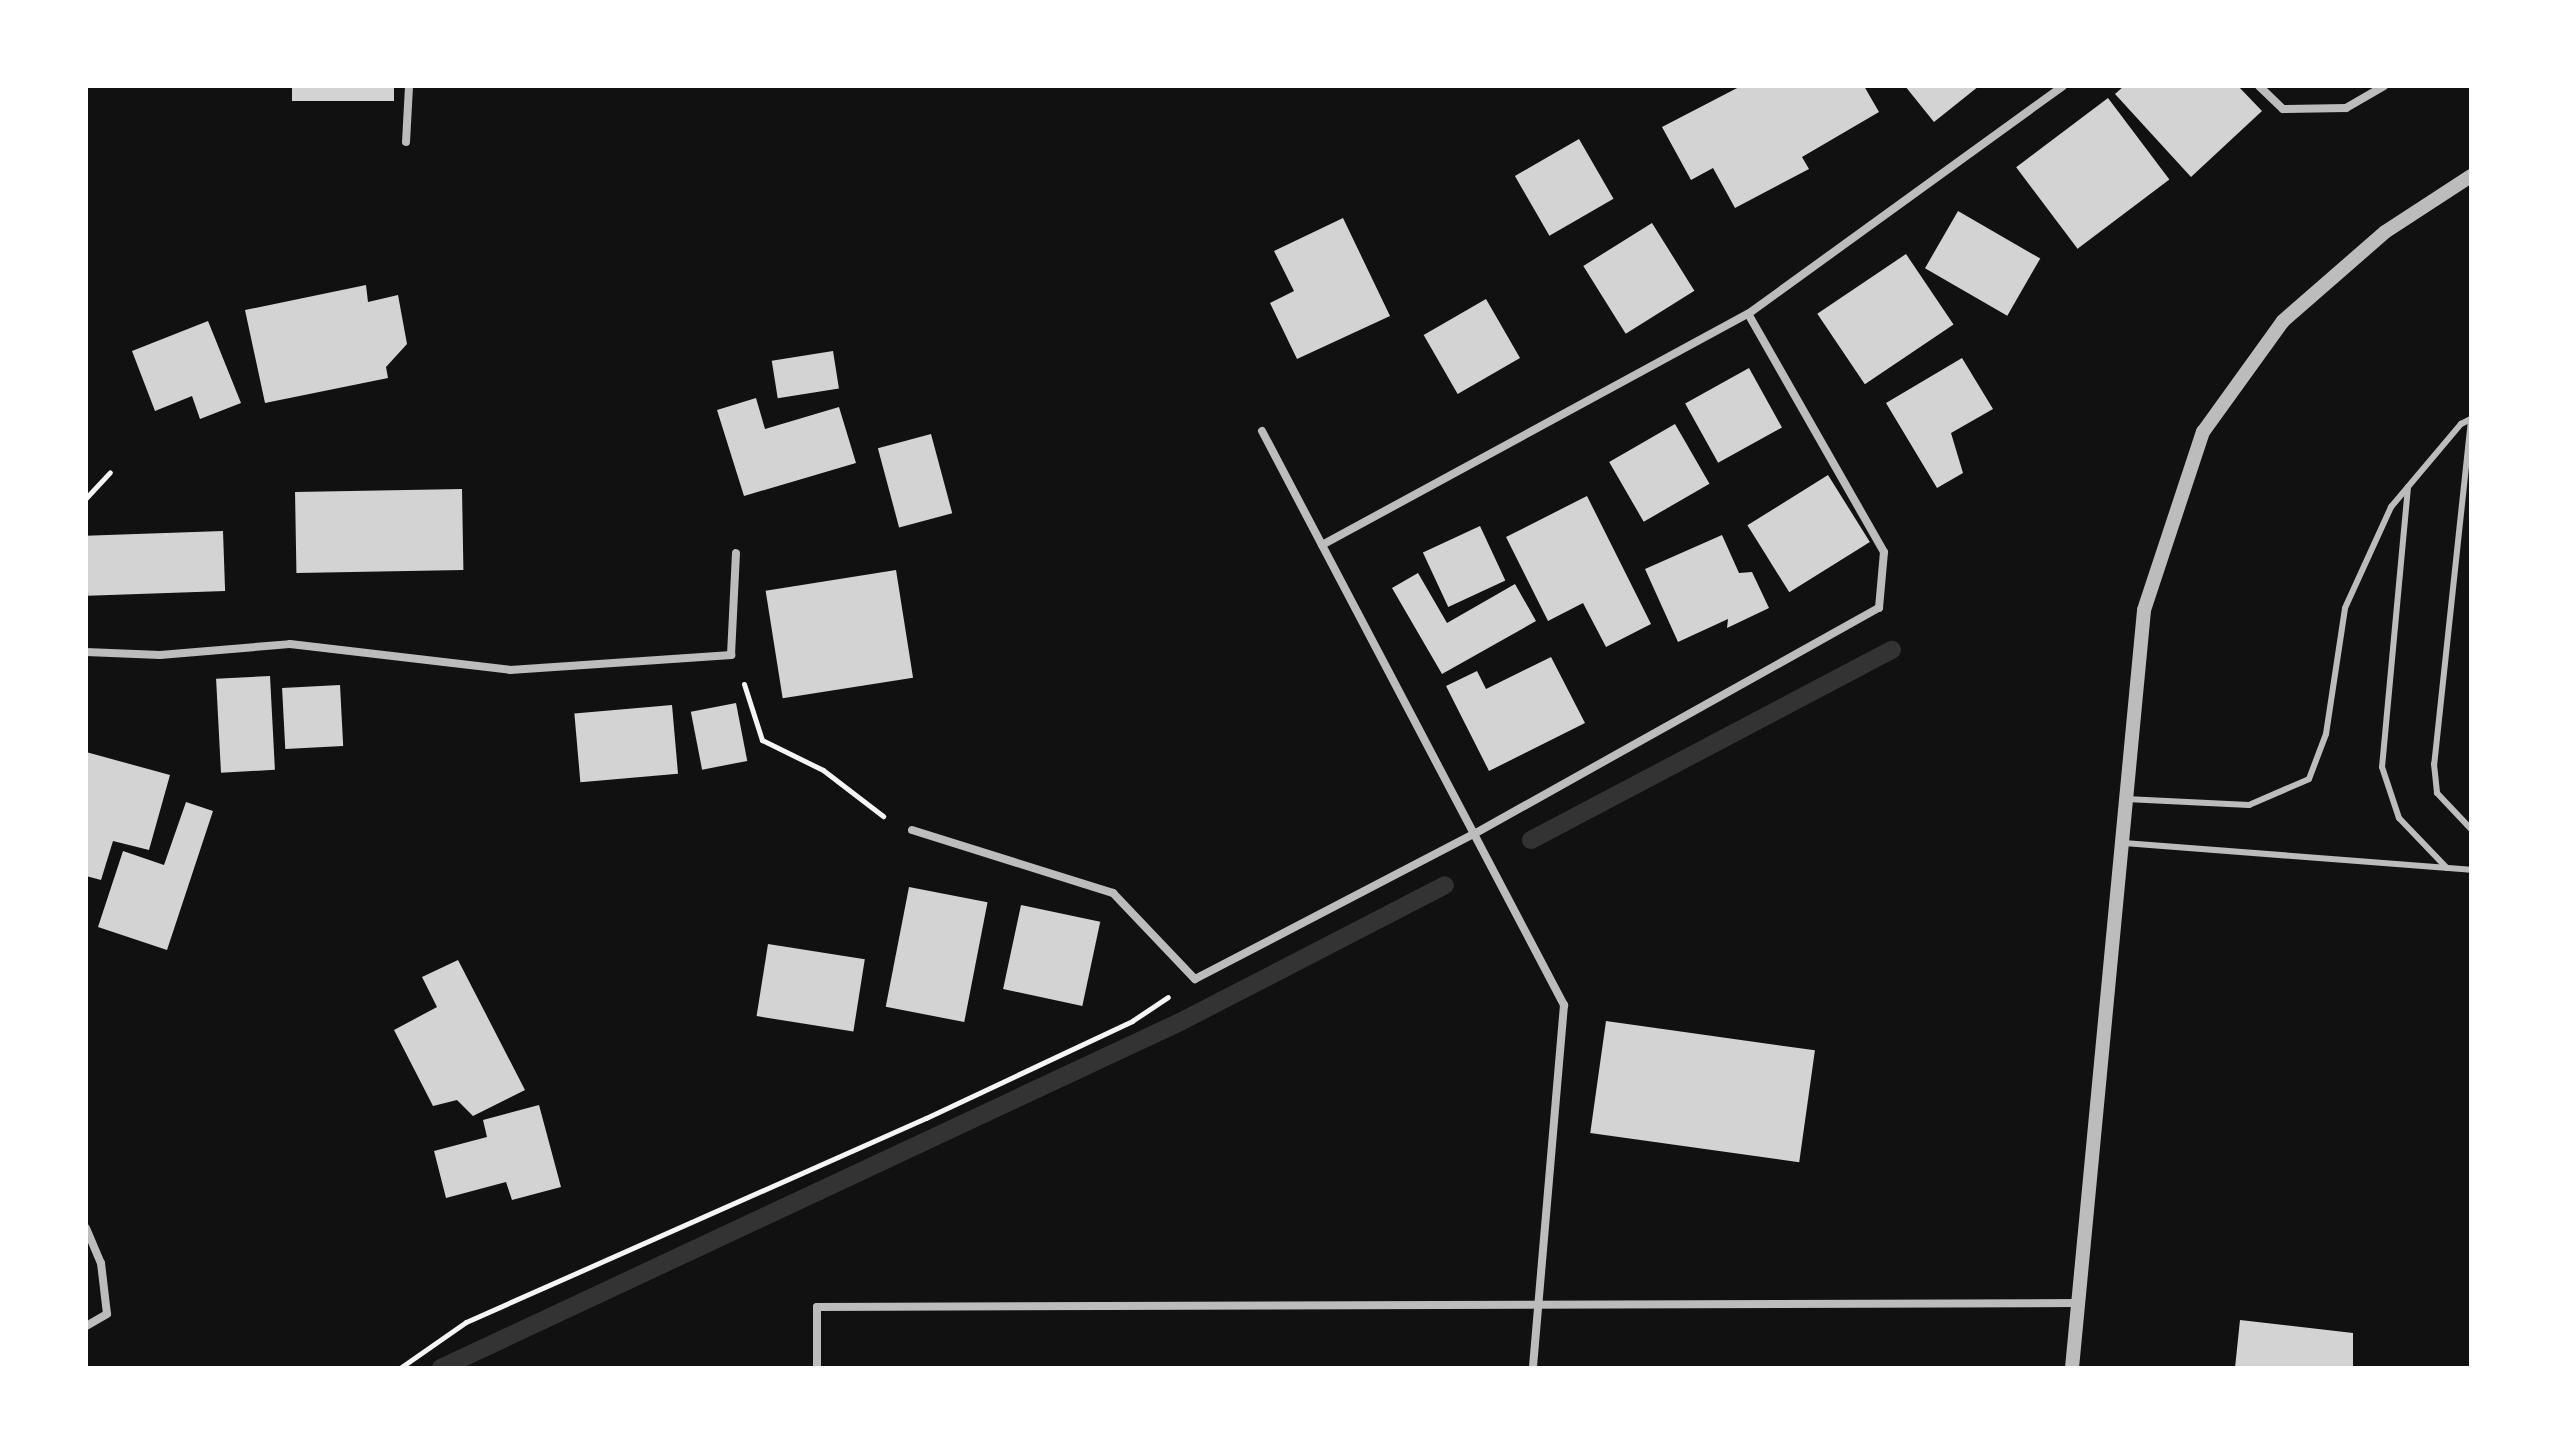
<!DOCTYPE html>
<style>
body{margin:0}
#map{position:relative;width:2557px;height:1454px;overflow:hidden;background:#111;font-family:"Asap Condensed",sans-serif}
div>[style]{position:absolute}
.stream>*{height:18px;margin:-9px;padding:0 9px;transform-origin:9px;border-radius:9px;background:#333}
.building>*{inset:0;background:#d3d3d3;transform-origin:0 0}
.path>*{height:5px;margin:-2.5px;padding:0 2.5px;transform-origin:2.5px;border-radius:2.5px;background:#f5f5f5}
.service>*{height:6px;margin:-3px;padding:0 3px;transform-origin:3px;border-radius:3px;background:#bcbcbc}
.minor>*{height:8px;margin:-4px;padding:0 4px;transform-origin:4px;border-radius:4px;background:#bcbcbc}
.tertiary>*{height:14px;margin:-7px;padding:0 7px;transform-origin:7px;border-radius:7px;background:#bcbcbc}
span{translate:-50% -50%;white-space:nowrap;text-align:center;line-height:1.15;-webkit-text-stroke:8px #fff;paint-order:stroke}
.frame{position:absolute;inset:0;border:88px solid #fff;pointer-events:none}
</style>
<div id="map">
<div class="stream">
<div style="left:1531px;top:840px;width:408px;rotate:-27.8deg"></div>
<div style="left:441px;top:1368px;width:816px;rotate:-25.09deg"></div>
<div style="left:1180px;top:1022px;width:298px;rotate:-27.3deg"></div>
</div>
<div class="building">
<div style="left:292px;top:86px;width:102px;height:15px"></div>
<div style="clip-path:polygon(1741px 86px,1864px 86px,1879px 112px,1802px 157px,1809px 169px,1735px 208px,1713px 168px,1691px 180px,1662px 127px)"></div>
<div style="clip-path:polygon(1905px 86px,1979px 86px,1934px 122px)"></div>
<div style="clip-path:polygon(2124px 86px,2238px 86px,2262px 111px,2191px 177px,2115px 94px)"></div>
<div style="left:2108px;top:98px;width:102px;height:115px;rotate:53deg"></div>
<div style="left:1579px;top:139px;width:69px;height:74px;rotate:60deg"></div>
<div style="left:1958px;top:211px;width:95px;height:66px;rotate:30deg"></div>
<div style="clip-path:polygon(1343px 218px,1390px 316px,1297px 359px,1270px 303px,1294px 291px,1274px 251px)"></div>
<div style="left:1652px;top:223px;width:80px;height:81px;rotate:58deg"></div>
<div style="left:1906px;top:254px;width:85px;height:107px;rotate:56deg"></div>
<div style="clip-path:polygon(366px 285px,368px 302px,398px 295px,407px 344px,386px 367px,388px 378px,265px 403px,245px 310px)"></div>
<div style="left:1486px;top:299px;width:68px;height:72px;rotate:60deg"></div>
<div style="clip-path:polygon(208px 321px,241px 403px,200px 419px,192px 396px,155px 411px,132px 351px)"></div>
<div style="left:833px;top:351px;width:38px;height:62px;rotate:81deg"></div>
<div style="clip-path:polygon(1962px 358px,1993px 409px,1951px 433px,1963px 473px,1937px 488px,1886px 403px)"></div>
<div style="left:1749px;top:368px;width:68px;height:73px;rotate:61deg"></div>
<div style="clip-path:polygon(756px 398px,765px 429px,839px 407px,856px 463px,744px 496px,717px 410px)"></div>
<div style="left:1675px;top:424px;width:69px;height:76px;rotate:60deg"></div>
<div style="left:931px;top:434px;width:82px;height:55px;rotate:75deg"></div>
<div style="left:1828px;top:475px;width:79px;height:95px;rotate:58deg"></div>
<div style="left:462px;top:489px;width:81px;height:167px;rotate:89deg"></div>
<div style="clip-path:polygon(1587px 496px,1651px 624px,1606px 647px,1583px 603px,1548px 621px,1506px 537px)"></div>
<div style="left:1480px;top:526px;width:60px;height:63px;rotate:65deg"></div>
<div style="left:223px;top:531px;width:60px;height:137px;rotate:88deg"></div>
<div style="clip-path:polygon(1722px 535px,1739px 573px,1752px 572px,1769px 608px,1727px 628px,1728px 619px,1678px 642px,1645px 569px)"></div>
<div style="left:896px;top:570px;width:109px;height:132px;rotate:81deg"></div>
<div style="clip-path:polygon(1418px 573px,1447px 623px,1515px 584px,1536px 621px,1442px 674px,1392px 588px)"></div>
<div style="clip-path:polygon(1551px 657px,1585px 723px,1489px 771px,1446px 686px,1477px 671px,1486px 689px)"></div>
<div style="left:270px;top:676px;width:94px;height:54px;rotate:87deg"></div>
<div style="left:340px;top:685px;width:61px;height:58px;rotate:87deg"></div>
<div style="left:736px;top:703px;width:59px;height:46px;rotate:79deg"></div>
<div style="left:672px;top:705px;width:69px;height:98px;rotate:85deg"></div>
<div style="clip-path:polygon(86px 752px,170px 775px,149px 850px,113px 841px,101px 880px,86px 876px)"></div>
<div style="clip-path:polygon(186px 802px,213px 811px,167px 950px,98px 927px,123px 851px,164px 865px)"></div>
<div style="left:909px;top:887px;width:80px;height:122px;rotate:11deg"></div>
<div style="left:1021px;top:905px;width:81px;height:86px;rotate:12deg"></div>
<div style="left:768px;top:944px;width:98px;height:73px;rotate:9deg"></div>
<div style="clip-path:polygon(458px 960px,525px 1090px,473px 1116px,457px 1100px,433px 1106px,394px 1030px,437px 1007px,422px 977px)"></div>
<div style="left:1606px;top:1021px;width:211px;height:113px;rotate:8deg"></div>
<div style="clip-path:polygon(539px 1105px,561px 1187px,512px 1200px,506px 1182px,446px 1198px,434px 1151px,487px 1137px,483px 1120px)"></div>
<div style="clip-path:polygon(2240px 1320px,2353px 1333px,2353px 1368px,2235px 1368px)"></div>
</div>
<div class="path">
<div style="left:86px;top:498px;width:35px;rotate:-47deg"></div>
<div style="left:744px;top:684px;width:59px;rotate:72.2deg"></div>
<div style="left:762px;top:740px;width:68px;rotate:26.2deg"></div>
<div style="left:823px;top:770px;width:76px;rotate:37.5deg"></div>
<div style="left:400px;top:1368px;width:80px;rotate:-34.9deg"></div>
<div style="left:466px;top:1322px;width:503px;rotate:-23.92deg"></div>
<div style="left:926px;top:1118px;width:228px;rotate:-25.2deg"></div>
<div style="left:1132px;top:1021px;width:43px;rotate:-33.7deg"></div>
</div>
<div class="service">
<div style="left:2471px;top:420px;width:346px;rotate:96.1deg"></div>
<div style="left:2434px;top:764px;width:29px;rotate:84deg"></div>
<div style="left:2437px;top:793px;width:50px;rotate:46.6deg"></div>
<div style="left:2408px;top:487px;width:281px;rotate:95.3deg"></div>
<div style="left:2382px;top:767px;width:54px;rotate:71.6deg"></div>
<div style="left:2399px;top:818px;width:69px;rotate:46.2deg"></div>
<div style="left:2126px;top:799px;width:123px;rotate:2.8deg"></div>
<div style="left:2249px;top:805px;width:65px;rotate:-23.4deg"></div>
<div style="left:2309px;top:779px;width:48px;rotate:-69.3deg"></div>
<div style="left:2326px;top:734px;width:127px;rotate:-81.4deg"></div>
<div style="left:2345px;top:608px;width:111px;rotate:-65.5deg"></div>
<div style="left:2391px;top:507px;width:109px;rotate:-49.9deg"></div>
<div style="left:2461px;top:424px;width:11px;rotate:-27deg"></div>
<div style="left:2124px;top:843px;width:348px;rotate:4.4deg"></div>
</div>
<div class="minor">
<div style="left:2259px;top:86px;width:33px;rotate:44deg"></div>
<div style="left:2283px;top:109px;width:63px;rotate:-0.9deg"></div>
<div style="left:2346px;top:108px;width:44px;rotate:-30.1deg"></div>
<div style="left:406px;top:142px;width:56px;rotate:-86.9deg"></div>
<div style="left:1262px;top:431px;width:649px;rotate:62.25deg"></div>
<div style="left:1564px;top:1005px;width:364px;rotate:94.9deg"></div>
<div style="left:1322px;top:545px;width:485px;rotate:-28.5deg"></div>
<div style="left:1748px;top:314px;width:389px;rotate:-35.9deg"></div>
<div style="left:86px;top:652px;width:74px;rotate:2.3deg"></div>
<div style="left:160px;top:655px;width:130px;rotate:-4.8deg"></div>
<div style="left:290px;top:644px;width:222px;rotate:6.7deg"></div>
<div style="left:510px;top:670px;width:222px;rotate:-3.9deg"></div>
<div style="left:731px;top:655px;width:102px;rotate:-87.2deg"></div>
<div style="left:912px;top:830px;width:211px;rotate:17.4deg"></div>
<div style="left:1113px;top:893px;width:119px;rotate:46.4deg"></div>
<div style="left:1195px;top:979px;width:314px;rotate:-27.5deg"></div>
<div style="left:1474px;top:834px;width:464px;rotate:-29.2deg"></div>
<div style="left:1879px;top:608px;width:56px;rotate:-84.9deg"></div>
<div style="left:1884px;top:552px;width:274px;rotate:-119.7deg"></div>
<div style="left:86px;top:1228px;width:38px;rotate:67deg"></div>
<div style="left:101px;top:1263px;width:51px;rotate:83.3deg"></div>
<div style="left:107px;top:1314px;width:24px;rotate:150deg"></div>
<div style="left:817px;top:1368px;width:61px;rotate:-90deg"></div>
<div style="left:817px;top:1307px;width:1261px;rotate:-0.18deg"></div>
</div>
<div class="tertiary">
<div style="left:2072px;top:1368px;width:761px;rotate:-84.57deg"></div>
<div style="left:2144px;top:610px;width:188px;rotate:-71.7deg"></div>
<div style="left:2203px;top:432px;width:137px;rotate:-54.2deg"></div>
<div style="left:2283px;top:321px;width:135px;rotate:-41.1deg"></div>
<div style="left:2385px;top:232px;width:103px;rotate:-33.1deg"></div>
</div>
<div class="frame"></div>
</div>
